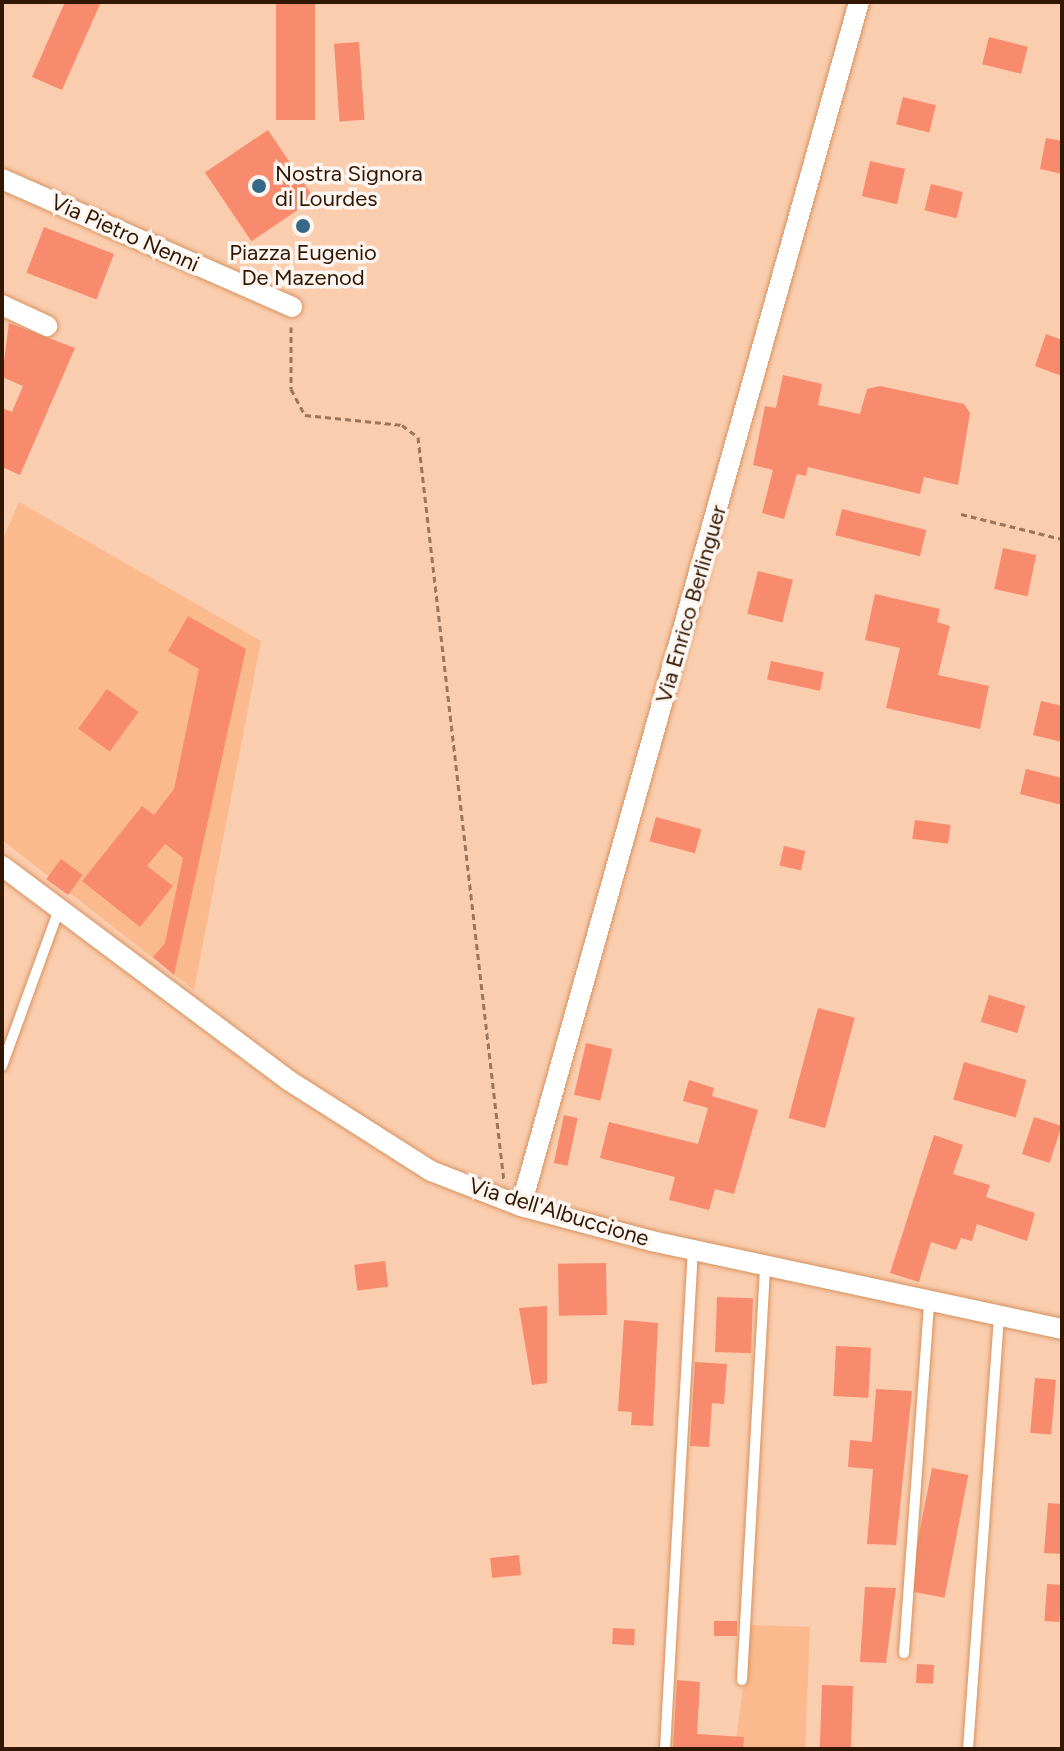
<!DOCTYPE html>
<style>
body{margin:0}
#map{position:relative;width:1064px;height:1751px;overflow:hidden;background:#facdae;font-family:Figtree,sans-serif}
div>[style]{position:absolute}
.built>*{inset:0;background:#fbba8e}
.building>*{inset:0;background:#f88b6e;transform-origin:0 0}
.path>*{height:3px;margin-top:-1.5px;transform-origin:0;background:repeating-linear-gradient(90deg,#9b765d 0 6px,transparent 0 10px)}
.roads{filter:drop-shadow(0 0 2px #d7915e) drop-shadow(0 0 2px #d7915e)}
.lane>*{height:10px;margin:-5px;padding:0 5px;transform-origin:5px;border-radius:5px;background:#fff}
.street>*{height:20px;margin:-10px;padding:0 10px;transform-origin:10px;border-radius:10px;background:#fff}
.dots>*{width:22px;height:22px;translate:-50% -50%;box-sizing:border-box;border:4px solid #fef6f1;border-radius:50%}
span{translate:-50% -50%;white-space:nowrap;text-align:center;line-height:1.15;-webkit-text-stroke:7px #fef6f1;paint-order:stroke}
.poi-label{font-size:22px;color:#321703}
.left{translate:0 -50%;text-align:left}
.street-label{font-size:22px;color:#321703}
.frame{position:absolute;inset:0;border:4px solid #321703;pointer-events:none}
</style>
<div id="map">
<div class="built">
<div style="clip-path:polygon(19px 502px,261px 641px,194px 990px,2px 840px,2px 541px)"></div>
<div style="clip-path:polygon(751px 1625px,810px 1627px,805px 1749px,735px 1749px)"></div>
</div>
<div class="building">
<div style="clip-path:polygon(65px 2px,101px 2px,62px 90px,32px 77px)"></div>
<div style="left:276px;top:2px;width:39px;height:118px"></div>
<div style="left:989px;top:37px;width:40px;height:28px;rotate:14deg"></div>
<div style="left:359px;top:42px;width:78px;height:25px;rotate:86deg"></div>
<div style="left:903px;top:97px;width:34px;height:28px;rotate:14deg"></div>
<div style="left:268px;top:130px;width:83px;height:76px;rotate:56deg"></div>
<div style="clip-path:polygon(1046px 138px,1062px 141px,1062px 174px,1040px 169px)"></div>
<div style="left:870px;top:161px;width:36px;height:36px;rotate:13deg"></div>
<div style="left:931px;top:184px;width:33px;height:27px;rotate:14deg"></div>
<div style="left:44px;top:227px;width:75px;height:49px;rotate:21deg"></div>
<div style="clip-path:polygon(9px 323px,75px 348px,20px 475px,2px 467px,2px 408px,12px 412px,23px 386px,2px 377px)"></div>
<div style="clip-path:polygon(1046px 334px,1062px 340px,1062px 376px,1035px 366px)"></div>
<div style="clip-path:polygon(783px 375px,822px 384px,818px 405px,860px 414px,867px 389px,880px 386px,964px 404px,970px 413px,958px 485px,924px 477px,920px 494px,808px 467px,806px 476px,797px 474px,784px 519px,762px 513px,773px 470px,753px 465px,765px 406px,776px 408px)"></div>
<div style="left:842px;top:509px;width:87px;height:27px;rotate:14deg"></div>
<div style="left:1003px;top:548px;width:34px;height:42px;rotate:12deg"></div>
<div style="left:758px;top:571px;width:36px;height:44px;rotate:14deg"></div>
<div style="clip-path:polygon(875px 594px,940px 609px,937px 622px,950px 626px,938px 675px,989px 686px,980px 729px,886px 708px,900px 648px,865px 640px)"></div>
<div style="clip-path:polygon(188px 616px,246px 649px,174px 975px,153px 957px,165px 943px,183px 858px,165px 844px,147px 866px,173px 886px,140px 927px,82px 881px,142px 806px,154px 815px,174px 789px,199px 669px,168px 651px)"></div>
<div style="left:771px;top:661px;width:54px;height:19px;rotate:12deg"></div>
<div style="left:107px;top:689px;width:39px;height:49px;rotate:36deg"></div>
<div style="clip-path:polygon(1041px 701px,1062px 706px,1062px 742px,1033px 735px)"></div>
<div style="clip-path:polygon(1026px 769px,1062px 778px,1062px 805px,1020px 794px)"></div>
<div style="left:656px;top:817px;width:47px;height:25px;rotate:15deg"></div>
<div style="left:915px;top:820px;width:36px;height:19px;rotate:8deg"></div>
<div style="left:784px;top:846px;width:22px;height:20px;rotate:13deg"></div>
<div style="left:61px;top:859px;width:27px;height:25px;rotate:36deg"></div>
<div style="left:989px;top:995px;width:38px;height:28px;rotate:17deg"></div>
<div style="left:818px;top:1008px;width:38px;height:114px;rotate:15deg"></div>
<div style="left:586px;top:1043px;width:27px;height:53px;rotate:13deg"></div>
<div style="left:964px;top:1062px;width:65px;height:39px;rotate:16deg"></div>
<div style="clip-path:polygon(689px 1080px,714px 1088px,712px 1096px,758px 1110px,734px 1194px,715px 1189px,709px 1210px,669px 1200px,675px 1177px,600px 1158px,609px 1122px,698px 1144px,708px 1108px,683px 1101px)"></div>
<div style="left:564px;top:1115px;width:14px;height:49px;rotate:12deg"></div>
<div style="left:1034px;top:1117px;width:29px;height:39px;rotate:18deg"></div>
<div style="clip-path:polygon(934px 1135px,963px 1145px,953px 1174px,990px 1185px,986px 1197px,1035px 1213px,1027px 1241px,977px 1224px,972px 1241px,961px 1238px,956px 1250px,931px 1242px,919px 1282px,890px 1273px)"></div>
<div style="left:385px;top:1261px;width:26px;height:31px;rotate:83deg"></div>
<div style="left:606px;top:1263px;width:52px;height:48px;rotate:89deg"></div>
<div style="left:717px;top:1297px;width:36px;height:55px;rotate:2deg"></div>
<div style="clip-path:polygon(547px 1306px,547px 1383px,532px 1385px,519px 1308px)"></div>
<div style="clip-path:polygon(624px 1320px,658px 1323px,653px 1426px,631px 1425px,632px 1412px,618px 1411px)"></div>
<div style="left:836px;top:1346px;width:35px;height:50px;rotate:3deg"></div>
<div style="clip-path:polygon(695px 1362px,727px 1364px,724px 1404px,712px 1403px,709px 1447px,690px 1446px)"></div>
<div style="left:1035px;top:1378px;width:21px;height:55px;rotate:5deg"></div>
<div style="clip-path:polygon(876px 1389px,912px 1391px,896px 1545px,867px 1544px,873px 1469px,848px 1467px,850px 1440px,872px 1442px)"></div>
<div style="left:932px;top:1468px;width:37px;height:125px;rotate:11deg"></div>
<div style="clip-path:polygon(1048px 1503px,1062px 1504px,1062px 1554px,1044px 1553px)"></div>
<div style="left:519px;top:1555px;width:20px;height:29px;rotate:84deg"></div>
<div style="left:1047px;top:1584px;width:15px;height:37px;rotate:4deg"></div>
<div style="clip-path:polygon(865px 1587px,896px 1588px,886px 1663px,860px 1662px)"></div>
<div style="left:714px;top:1621px;width:23px;height:15px"></div>
<div style="left:613px;top:1628px;width:22px;height:16px;rotate:3deg"></div>
<div style="left:917px;top:1664px;width:17px;height:19px;rotate:3deg"></div>
<div style="clip-path:polygon(677px 1680px,700px 1682px,697px 1734px,744px 1737px,743px 1749px,673px 1749px)"></div>
<div style="left:822px;top:1685px;width:31px;height:64px;rotate:2deg"></div>
</div>
<div class="path">
<div style="left:321px;top:3px;width:1px;rotate:-90deg"></div>
<div style="left:291px;top:327px;width:62px;rotate:90deg"></div>
<div style="left:291px;top:389px;width:30px;rotate:62deg"></div>
<div style="left:305px;top:415px;width:98px;rotate:5.9deg"></div>
<div style="left:402px;top:425px;width:20px;rotate:37deg"></div>
<div style="left:418px;top:437px;width:749px;rotate:83.41deg"></div>
<div style="left:961px;top:514px;width:104px;rotate:13.9deg"></div>
</div>
<div class="roads">
<div class="lane">
<div style="left:2px;top:1066px;width:167px;rotate:-70deg"></div>
<div style="left:904px;top:1653px;width:354px;rotate:-85.9deg"></div>
<div style="left:742px;top:1680px;width:415px;rotate:-86.8deg"></div>
<div style="left:665px;top:1749px;width:500px;rotate:-86.8deg"></div>
<div style="left:968px;top:1749px;width:436px;rotate:-85.9deg"></div>
</div>
<div class="street">
<div style="left:2px;top:179px;width:317px;rotate:23.8deg"></div>
<div style="left:2px;top:305px;width:50px;rotate:25deg"></div>
<div style="left:2px;top:866px;width:357px;rotate:36.8deg"></div>
<div style="left:288px;top:1080px;width:169px;rotate:32.5deg"></div>
<div style="left:431px;top:1171px;width:97px;rotate:21.3deg"></div>
<div style="left:521px;top:1206px;width:136px;rotate:15deg"></div>
<div style="left:652px;top:1241px;width:419px;rotate:12.1deg"></div>
<div style="left:521px;top:1206px;width:1251px;rotate:-74.32deg"></div>
</div>
</div>
<div class="dots">
<div style="left:259px;top:186px;background:#366987"></div>
<div style="left:303px;top:226px;background:#366987"></div>
</div>
<div class="poi-label">
<span class="left" style="left:275px;top:186px">Nostra Signora<br>di Lourdes</span>
<span style="left:303px;top:265px">Piazza Eugenio<br>De Mazenod</span>
</div>
<div class="street-label">
<span style="left:125px;top:233px;rotate:24deg">Via Pietro Nenni</span>
<span style="left:691px;top:604px;rotate:-74deg">Via Enrico Berlinguer</span>
<span style="left:559px;top:1212px;rotate:17deg">Via dell'Albuccione</span>
</div>
<div class="frame"></div>
</div>
